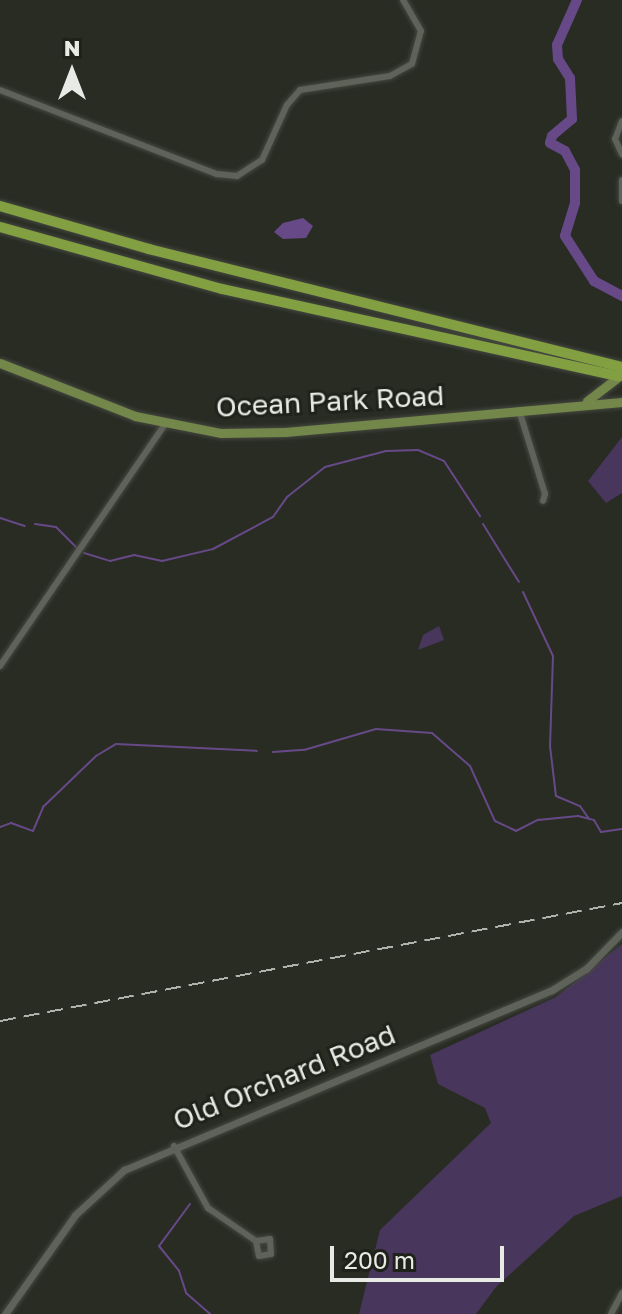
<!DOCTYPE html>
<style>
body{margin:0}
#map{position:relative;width:622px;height:1314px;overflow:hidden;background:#282c23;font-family:"Golos Text",sans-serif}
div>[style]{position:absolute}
.green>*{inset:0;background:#48365d}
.water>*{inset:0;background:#674988}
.stream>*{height:2px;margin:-1px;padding:0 1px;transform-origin:1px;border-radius:1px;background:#674988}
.river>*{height:10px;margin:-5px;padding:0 5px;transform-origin:5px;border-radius:5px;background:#674988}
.roads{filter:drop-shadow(0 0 2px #454840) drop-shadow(0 0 2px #454840)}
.minor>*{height:6px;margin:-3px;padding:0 3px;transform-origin:3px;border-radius:3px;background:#5e6258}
.tertiary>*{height:7px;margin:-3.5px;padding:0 3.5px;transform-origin:3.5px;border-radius:3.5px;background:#5e6258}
.primary>*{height:9px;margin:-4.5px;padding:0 4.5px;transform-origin:4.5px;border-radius:4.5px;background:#74874a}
.motorway>*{height:10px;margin:-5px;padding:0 5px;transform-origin:5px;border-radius:5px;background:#82a041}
.rail>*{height:2px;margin-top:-1px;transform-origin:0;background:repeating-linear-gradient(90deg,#b0b3ac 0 16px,transparent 0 24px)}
span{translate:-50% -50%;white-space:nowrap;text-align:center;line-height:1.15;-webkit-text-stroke:6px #1f2219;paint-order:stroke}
.street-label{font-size:28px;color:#e8ebe5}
.north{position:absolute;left:32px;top:32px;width:80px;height:80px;-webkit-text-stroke:6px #1f2219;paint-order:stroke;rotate:0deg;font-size:22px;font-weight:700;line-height:32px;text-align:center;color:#e8ebe5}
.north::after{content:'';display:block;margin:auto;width:28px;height:36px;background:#e8ebe5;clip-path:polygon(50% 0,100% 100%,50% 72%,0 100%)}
.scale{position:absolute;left:330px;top:1246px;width:174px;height:36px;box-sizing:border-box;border:4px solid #e8ebe5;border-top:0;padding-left:10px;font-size:24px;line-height:28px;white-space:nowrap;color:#e8ebe5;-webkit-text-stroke:6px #1f2219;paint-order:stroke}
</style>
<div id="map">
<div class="green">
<div style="clip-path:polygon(622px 437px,622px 493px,606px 503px,588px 481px)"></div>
<div style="clip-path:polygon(439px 626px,444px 640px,418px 650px,423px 635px)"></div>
<div style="clip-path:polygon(622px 944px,622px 1196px,574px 1216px,496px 1287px,476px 1314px,359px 1314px,380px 1230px,491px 1123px,485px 1108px,438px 1084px,430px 1055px,556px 997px)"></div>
</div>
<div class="water">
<div style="clip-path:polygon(303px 218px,313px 226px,306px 238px,283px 239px,274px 232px,283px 223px)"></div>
</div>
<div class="stream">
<div style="left:0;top:518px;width:26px;rotate:18deg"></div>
<div style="left:35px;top:524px;width:21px;rotate:8deg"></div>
<div style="left:56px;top:527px;width:30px;rotate:45deg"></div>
<div style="left:483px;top:524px;width:68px;rotate:58.2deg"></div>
<div style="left:84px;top:553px;width:27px;rotate:17deg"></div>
<div style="left:110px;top:561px;width:25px;rotate:-14deg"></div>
<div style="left:134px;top:555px;width:29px;rotate:12deg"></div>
<div style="left:162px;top:561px;width:52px;rotate:-13.2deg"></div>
<div style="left:213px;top:549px;width:68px;rotate:-28.1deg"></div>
<div style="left:273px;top:517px;width:24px;rotate:-55deg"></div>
<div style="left:287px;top:497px;width:48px;rotate:-38.3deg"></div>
<div style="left:325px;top:467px;width:63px;rotate:-14.7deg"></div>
<div style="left:386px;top:451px;width:32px;rotate:-2deg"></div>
<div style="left:418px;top:450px;width:28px;rotate:23deg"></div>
<div style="left:444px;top:461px;width:66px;rotate:56.8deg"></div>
<div style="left:523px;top:592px;width:71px;rotate:64.9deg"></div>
<div style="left:553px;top:656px;width:90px;rotate:91.9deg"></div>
<div style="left:550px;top:746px;width:50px;rotate:83.2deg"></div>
<div style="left:556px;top:796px;width:26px;rotate:23deg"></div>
<div style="left:580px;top:806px;width:16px;rotate:55deg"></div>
<div style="left:273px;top:752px;width:31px;rotate:-4deg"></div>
<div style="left:304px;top:750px;width:75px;rotate:-16.3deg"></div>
<div style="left:376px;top:729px;width:56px;rotate:4.1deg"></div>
<div style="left:432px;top:733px;width:50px;rotate:41deg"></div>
<div style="left:470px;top:766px;width:60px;rotate:65.6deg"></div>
<div style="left:495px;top:821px;width:23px;rotate:25deg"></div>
<div style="left:516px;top:831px;width:25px;rotate:-27deg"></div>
<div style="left:538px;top:820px;width:40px;rotate:-5.7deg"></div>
<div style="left:578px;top:816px;width:16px;rotate:14deg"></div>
<div style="left:594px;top:820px;width:14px;rotate:60deg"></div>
<div style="left:601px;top:832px;width:21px;rotate:-8deg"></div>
<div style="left:0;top:827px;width:12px;rotate:-20deg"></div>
<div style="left:11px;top:823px;width:23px;rotate:20deg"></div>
<div style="left:33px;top:831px;width:26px;rotate:-67deg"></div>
<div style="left:43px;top:807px;width:74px;rotate:-43.9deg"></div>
<div style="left:96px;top:756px;width:23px;rotate:-31deg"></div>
<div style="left:116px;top:744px;width:141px;rotate:2.8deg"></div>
<div style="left:190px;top:1204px;width:52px;rotate:126.4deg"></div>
<div style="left:159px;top:1246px;width:32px;rotate:51deg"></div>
<div style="left:179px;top:1271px;width:23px;rotate:72deg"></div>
<div style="left:186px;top:1293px;width:32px;rotate:41deg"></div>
</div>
<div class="river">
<div style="left:577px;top:0;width:49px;rotate:114deg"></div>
<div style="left:557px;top:45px;width:14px;rotate:86deg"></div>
<div style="left:558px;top:59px;width:22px;rotate:58deg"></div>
<div style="left:570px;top:78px;width:41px;rotate:87.2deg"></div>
<div style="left:572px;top:119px;width:26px;rotate:140deg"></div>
<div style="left:552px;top:136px;width:7px;rotate:106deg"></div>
<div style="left:550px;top:143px;width:17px;rotate:28deg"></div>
<div style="left:565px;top:151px;width:21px;rotate:62deg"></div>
<div style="left:575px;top:170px;width:33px;rotate:90deg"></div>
<div style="left:575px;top:203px;width:34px;rotate:107deg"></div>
<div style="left:565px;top:236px;width:54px;rotate:57.2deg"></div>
<div style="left:594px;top:281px;width:32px;rotate:28deg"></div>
</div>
<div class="roads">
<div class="minor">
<div style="left:0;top:90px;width:233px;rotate:21.2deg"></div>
<div style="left:217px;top:174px;width:20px;rotate:6deg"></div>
<div style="left:237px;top:176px;width:30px;rotate:-33deg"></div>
<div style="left:262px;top:160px;width:60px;rotate:-65.6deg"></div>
<div style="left:287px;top:105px;width:20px;rotate:-49deg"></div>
<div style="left:300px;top:90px;width:91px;rotate:-8.8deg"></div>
<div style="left:390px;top:76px;width:25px;rotate:-29deg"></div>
<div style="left:412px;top:64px;width:34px;rotate:-75deg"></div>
<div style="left:421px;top:31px;width:36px;rotate:-120deg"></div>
<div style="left:622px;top:121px;width:19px;rotate:111deg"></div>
<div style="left:615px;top:139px;width:17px;rotate:65deg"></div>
<div style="left:622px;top:180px;width:21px;rotate:90deg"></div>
<div style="left:519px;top:410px;width:88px;rotate:72.8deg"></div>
<div style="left:545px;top:494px;width:7px;rotate:106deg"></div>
<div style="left:0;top:666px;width:293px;rotate:-55.7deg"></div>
<div style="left:174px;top:1146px;width:71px;rotate:61.3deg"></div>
<div style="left:208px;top:1208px;width:58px;rotate:34.5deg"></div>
<div style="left:256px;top:1241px;width:15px;rotate:79deg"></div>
<div style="left:259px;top:1256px;width:12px;rotate:-9deg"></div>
<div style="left:271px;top:1254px;width:15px;rotate:-94deg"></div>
<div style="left:270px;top:1239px;width:14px;rotate:172deg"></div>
<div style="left:611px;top:1314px;width:24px;rotate:-62deg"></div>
</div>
<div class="tertiary">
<div style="left:5px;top:1314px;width:121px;rotate:-54.7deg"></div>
<div style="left:75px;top:1215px;width:67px;rotate:-42.6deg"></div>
<div style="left:124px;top:1170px;width:464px;rotate:-22.8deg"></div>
<div style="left:552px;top:990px;width:40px;rotate:-32deg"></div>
<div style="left:586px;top:969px;width:52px;rotate:-45.8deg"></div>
</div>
<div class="primary">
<div style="left:0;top:363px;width:145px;rotate:21.4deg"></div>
<div style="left:135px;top:416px;width:88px;rotate:11.2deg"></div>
<div style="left:221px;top:433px;width:64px;rotate:-0.9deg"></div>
<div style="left:285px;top:432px;width:338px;rotate:-5.1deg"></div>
<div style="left:587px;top:401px;width:44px;rotate:-37.6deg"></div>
</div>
<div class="motorway">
<div style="left:0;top:206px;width:155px;rotate:16.1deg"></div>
<div style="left:149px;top:249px;width:487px;rotate:14deg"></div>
<div style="left:0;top:227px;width:230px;rotate:15.6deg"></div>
<div style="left:222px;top:289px;width:406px;rotate:12.4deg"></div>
</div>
</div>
<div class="rail">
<div style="left:0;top:1021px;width:633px;rotate:-10.74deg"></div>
</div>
<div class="street-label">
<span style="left:330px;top:401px;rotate:-3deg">Ocean Park Road</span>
<span style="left:284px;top:1077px;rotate:-22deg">Old Orchard Road</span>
</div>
<div class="north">N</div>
<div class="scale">200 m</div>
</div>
